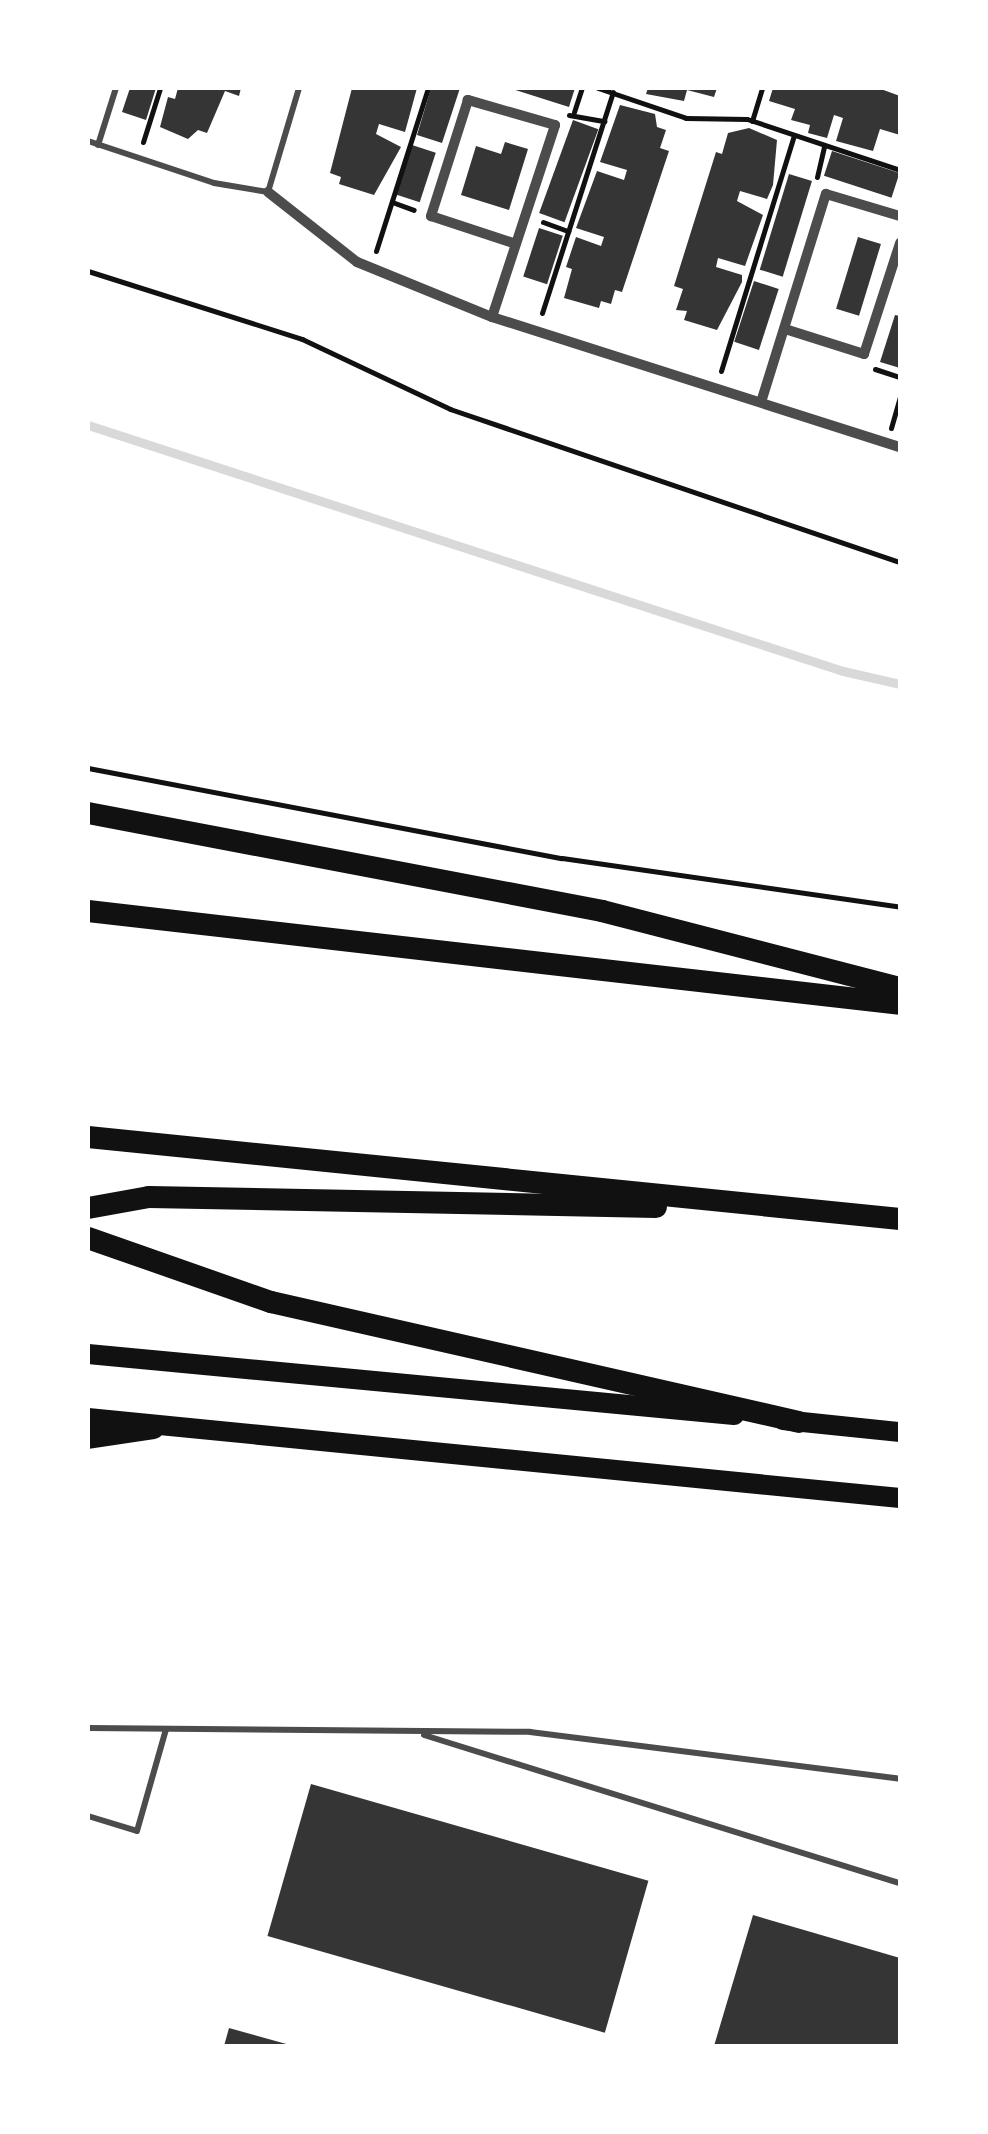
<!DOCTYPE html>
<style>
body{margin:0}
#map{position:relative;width:988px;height:2134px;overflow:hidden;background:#fff;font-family:"Alegreya Sans",sans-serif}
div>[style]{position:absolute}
.stream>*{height:9px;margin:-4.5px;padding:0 4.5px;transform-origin:4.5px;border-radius:4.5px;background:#d9d9d9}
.building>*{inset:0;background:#353535;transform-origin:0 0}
.path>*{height:5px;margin:-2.5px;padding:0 2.5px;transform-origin:2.5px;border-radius:2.5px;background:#111}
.service>*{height:6px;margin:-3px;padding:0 3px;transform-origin:3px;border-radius:3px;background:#4c4c4c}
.minor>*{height:10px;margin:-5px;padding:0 5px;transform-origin:5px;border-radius:5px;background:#4c4c4c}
.primary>*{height:20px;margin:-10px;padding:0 10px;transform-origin:10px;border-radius:10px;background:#111}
.motorway>*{height:22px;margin:-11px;padding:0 11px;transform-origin:11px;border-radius:11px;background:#111}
span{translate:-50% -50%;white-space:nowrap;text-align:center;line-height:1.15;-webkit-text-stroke:8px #fff;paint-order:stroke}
.frame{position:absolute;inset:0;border:90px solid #fff;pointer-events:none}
</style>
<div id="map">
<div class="stream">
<div style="left:88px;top:425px;width:794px;rotate:18.05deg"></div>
<div style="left:843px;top:671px;width:58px;rotate:12.8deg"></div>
</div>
<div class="building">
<div style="clip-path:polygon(130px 88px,156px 88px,146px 120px,122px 112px)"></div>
<div style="clip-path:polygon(178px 88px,241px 88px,239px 96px,225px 91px,207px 133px,198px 130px,188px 139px,160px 127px,168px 97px,175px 99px)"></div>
<div style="clip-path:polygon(352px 88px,417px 88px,405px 132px,379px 124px,376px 134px,401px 147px,374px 195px,339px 184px,341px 177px,330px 173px)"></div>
<div style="clip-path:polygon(431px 88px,460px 88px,442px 143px,417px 135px)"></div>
<div style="clip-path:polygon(509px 88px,575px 88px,569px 107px)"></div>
<div style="clip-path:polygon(648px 88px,717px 88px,714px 97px,687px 90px,684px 101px,646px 94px)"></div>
<div style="clip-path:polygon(773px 88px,878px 88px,900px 96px,900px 135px,880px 129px,873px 151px,836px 141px,843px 118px,834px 115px,827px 138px,808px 133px,810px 125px,791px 120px,795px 109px,769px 101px)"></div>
<div style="clip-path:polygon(620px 105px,655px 114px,657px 127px,666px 130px,660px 148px,669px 151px,622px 292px,615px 290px,611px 304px,601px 301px,599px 308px,564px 298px,572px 269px,566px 267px,576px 237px,601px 246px,604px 237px,576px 228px,597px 171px,624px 180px,627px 170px,600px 162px)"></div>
<div style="left:573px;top:120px;width:27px;height:99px;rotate:20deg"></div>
<div style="clip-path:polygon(749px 128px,777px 140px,773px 185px,767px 199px,740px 191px,737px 201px,763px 215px,745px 266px,718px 258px,716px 267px,742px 275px,742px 282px,717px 330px,684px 320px,687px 311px,676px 310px,683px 289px,674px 286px,716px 152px,722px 154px,728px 133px)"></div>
<div style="clip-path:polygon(505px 142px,528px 149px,509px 210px,461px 195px,476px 146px,501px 154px)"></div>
<div style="left:412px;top:145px;width:25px;height:52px;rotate:18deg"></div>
<div style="left:832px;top:151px;width:71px;height:26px;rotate:18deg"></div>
<div style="left:789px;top:174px;width:24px;height:100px;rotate:17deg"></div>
<div style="left:539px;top:228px;width:25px;height:51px;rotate:18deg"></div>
<div style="left:858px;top:237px;width:24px;height:75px;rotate:17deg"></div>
<div style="left:754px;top:281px;width:26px;height:64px;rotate:18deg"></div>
<div style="clip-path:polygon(895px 315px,900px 316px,900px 368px,880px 362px)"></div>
<div style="left:311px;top:1784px;width:351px;height:158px;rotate:16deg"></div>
<div style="clip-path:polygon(753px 1915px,900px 1958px,900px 2046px,714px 2046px)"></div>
<div style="clip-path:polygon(229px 2028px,290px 2045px,289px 2046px,224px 2046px)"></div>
</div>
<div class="path">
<div style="left:598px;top:88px;width:93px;rotate:18.8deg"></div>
<div style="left:686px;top:118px;width:61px;rotate:0.9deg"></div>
<div style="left:747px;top:119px;width:161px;rotate:18.4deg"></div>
<div style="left:574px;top:112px;width:25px;rotate:-72deg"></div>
<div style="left:569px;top:115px;width:36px;rotate:10deg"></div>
<div style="left:752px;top:121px;width:34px;rotate:-73deg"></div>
<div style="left:143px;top:142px;width:57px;rotate:-72.5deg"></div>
<div style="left:817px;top:177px;width:32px;rotate:-77deg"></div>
<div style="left:392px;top:202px;width:23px;rotate:20deg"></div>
<div style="left:543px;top:222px;width:27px;rotate:20deg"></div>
<div style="left:376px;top:251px;width:171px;rotate:-72.3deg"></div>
<div style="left:88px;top:271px;width:225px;rotate:17.6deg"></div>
<div style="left:302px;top:339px;width:164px;rotate:25.3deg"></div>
<div style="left:450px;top:409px;width:475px;rotate:18.8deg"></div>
<div style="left:542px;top:313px;width:232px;rotate:-72.2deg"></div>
<div style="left:875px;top:369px;width:26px;rotate:18deg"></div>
<div style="left:721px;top:371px;width:247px;rotate:-72.8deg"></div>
<div style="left:891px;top:428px;width:32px;rotate:-74deg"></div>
<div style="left:88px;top:768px;width:482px;rotate:10.8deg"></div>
<div style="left:562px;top:858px;width:342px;rotate:8.2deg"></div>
</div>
<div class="service">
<div style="left:88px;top:141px;width:133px;rotate:18.4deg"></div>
<div style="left:214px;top:183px;width:55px;rotate:9.5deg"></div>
<div style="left:268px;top:192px;width:109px;rotate:-73.4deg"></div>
<div style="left:98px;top:145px;width:60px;rotate:-72.5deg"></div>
<div style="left:88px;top:1728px;width:442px;rotate:0.5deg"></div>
<div style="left:530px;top:1732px;width:373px;rotate:7.2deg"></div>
<div style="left:424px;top:1735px;width:498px;rotate:17.3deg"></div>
<div style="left:88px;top:1816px;width:51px;rotate:17deg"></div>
<div style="left:137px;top:1831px;width:106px;rotate:-74.1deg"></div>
</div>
<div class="minor">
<div style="left:268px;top:192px;width:113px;rotate:38.2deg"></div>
<div style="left:357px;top:262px;width:146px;rotate:22.2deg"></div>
<div style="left:492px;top:317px;width:428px;rotate:17.7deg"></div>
<div style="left:492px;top:317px;width:202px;rotate:-71.8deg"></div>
<div style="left:555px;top:125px;width:91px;rotate:-164deg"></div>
<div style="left:468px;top:100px;width:122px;rotate:107.7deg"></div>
<div style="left:431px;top:216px;width:89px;rotate:18.2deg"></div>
<div style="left:785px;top:329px;width:83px;rotate:17.6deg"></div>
<div style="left:864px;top:354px;width:117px;rotate:-72deg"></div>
<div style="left:762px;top:399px;width:215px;rotate:-72.7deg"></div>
<div style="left:826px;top:194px;width:77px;rotate:16.6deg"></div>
</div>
<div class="primary">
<div style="left:88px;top:1354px;width:649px;rotate:5.39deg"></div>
<div style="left:88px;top:1418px;width:816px;rotate:5.63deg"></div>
<div style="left:783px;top:1420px;width:118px;rotate:5.9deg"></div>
</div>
<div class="motorway">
<div style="left:88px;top:813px;width:523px;rotate:10.79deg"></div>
<div style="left:602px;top:911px;width:308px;rotate:14.5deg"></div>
<div style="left:88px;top:911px;width:817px;rotate:6.53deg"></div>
<div style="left:88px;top:1137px;width:816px;rotate:5.77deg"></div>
<div style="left:88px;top:1208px;width:62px;rotate:-10.2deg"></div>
<div style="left:149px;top:1197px;width:507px;rotate:1.13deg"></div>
<div style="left:88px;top:1238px;width:194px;rotate:19.3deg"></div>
<div style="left:271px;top:1302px;width:541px;rotate:12.8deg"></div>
<div style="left:88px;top:1438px;width:66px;rotate:-8.7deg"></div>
</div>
<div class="frame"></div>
</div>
